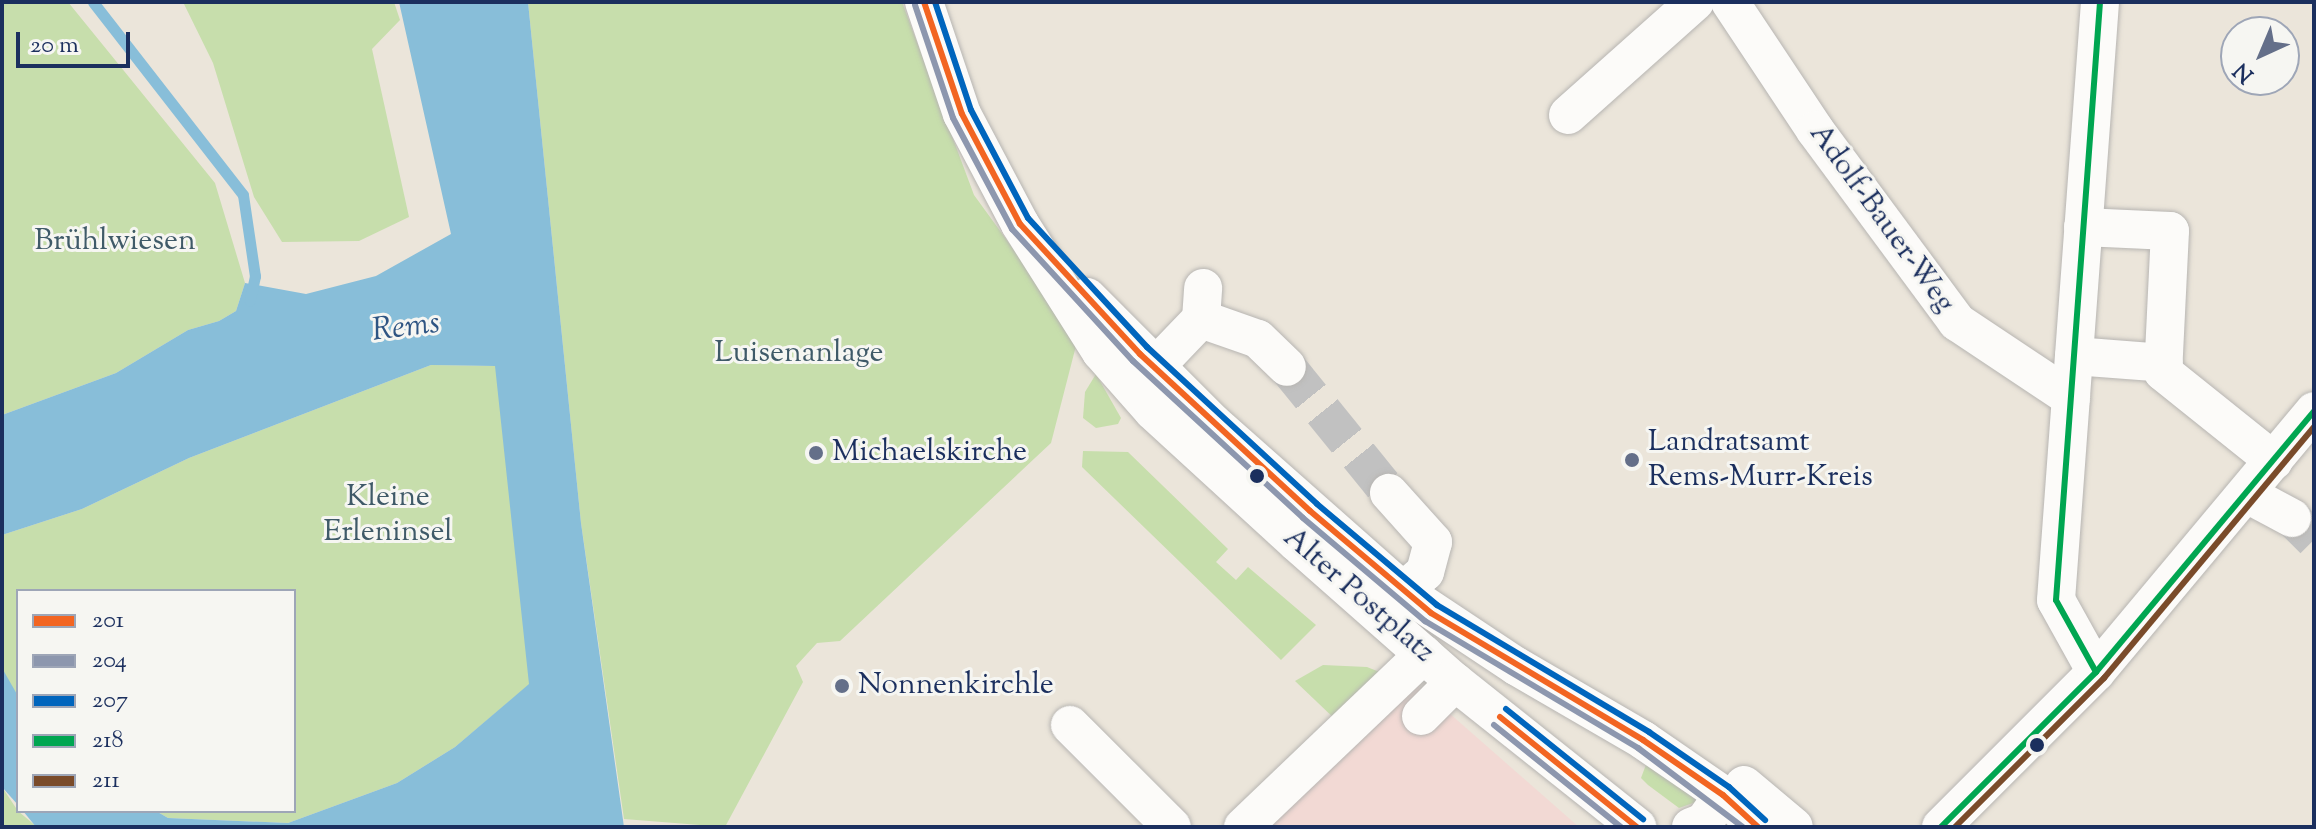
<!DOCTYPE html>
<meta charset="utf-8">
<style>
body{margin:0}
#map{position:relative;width:2316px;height:829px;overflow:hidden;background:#ebe5da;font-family:"Sorts Mill Goudy",serif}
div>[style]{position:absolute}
.built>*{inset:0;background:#f2d9d4}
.green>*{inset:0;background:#c7deac}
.water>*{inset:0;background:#88bed9}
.stream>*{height:11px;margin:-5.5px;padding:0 5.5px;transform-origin:5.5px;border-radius:5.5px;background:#88bed9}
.minor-tunnel>*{height:38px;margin-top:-19px;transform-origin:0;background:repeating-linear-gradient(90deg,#c1c1c1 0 38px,transparent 0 57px)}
.roads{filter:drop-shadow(0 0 2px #b7b5b2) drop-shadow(0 0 2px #b7b5b2)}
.minor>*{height:38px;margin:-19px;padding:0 19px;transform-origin:19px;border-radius:19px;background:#fcfbf9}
.bus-1>*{height:6px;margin:-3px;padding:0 3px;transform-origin:3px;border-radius:3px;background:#f26522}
.bus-2>*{height:6px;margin:-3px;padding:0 3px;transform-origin:3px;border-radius:3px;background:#8d97ae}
.bus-3>*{height:6px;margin:-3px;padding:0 3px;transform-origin:3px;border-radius:3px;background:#0065bd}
.bus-4>*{height:6px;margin:-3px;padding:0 3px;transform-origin:3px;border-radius:3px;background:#00a651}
.bus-5>*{height:6px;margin:-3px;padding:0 3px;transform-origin:3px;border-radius:3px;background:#7a4b2a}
.dots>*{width:22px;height:22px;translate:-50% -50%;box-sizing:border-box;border:4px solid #f6f6f2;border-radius:50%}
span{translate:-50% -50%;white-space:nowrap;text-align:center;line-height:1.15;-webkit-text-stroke:6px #f6f6f2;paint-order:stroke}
.street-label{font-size:30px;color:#1b2f5e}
.park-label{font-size:30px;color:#3f5a68}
.poi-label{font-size:30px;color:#1b2f5e}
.left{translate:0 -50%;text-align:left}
.water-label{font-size:32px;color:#2f5583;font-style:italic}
.frame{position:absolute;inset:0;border:4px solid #1b2f5e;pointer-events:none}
.legend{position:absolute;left:16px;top:589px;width:280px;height:224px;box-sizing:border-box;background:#f6f6f2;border:2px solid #9ea6b7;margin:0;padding:10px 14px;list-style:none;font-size:24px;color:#1b2f5e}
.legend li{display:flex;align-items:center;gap:16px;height:40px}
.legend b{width:40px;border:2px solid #9ea6b7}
.north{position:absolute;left:2220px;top:16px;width:80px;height:80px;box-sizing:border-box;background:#f6f6f2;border:2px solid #9ea6b7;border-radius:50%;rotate:224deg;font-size:22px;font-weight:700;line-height:32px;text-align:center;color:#1b2f5e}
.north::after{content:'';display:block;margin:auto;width:28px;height:36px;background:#646f89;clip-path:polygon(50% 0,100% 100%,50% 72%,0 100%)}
.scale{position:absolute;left:16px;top:32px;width:114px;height:36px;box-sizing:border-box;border:4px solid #1b2f5e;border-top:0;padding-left:10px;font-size:24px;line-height:28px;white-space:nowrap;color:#1b2f5e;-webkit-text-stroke:6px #f6f6f2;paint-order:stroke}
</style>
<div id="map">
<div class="built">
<div style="clip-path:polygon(1400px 670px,1579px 827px,1228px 827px)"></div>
</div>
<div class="green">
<div style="clip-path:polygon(2px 2px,68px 2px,215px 183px,245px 283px,236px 311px,219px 321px,188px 330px,116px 373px,2px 415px)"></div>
<div style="clip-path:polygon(183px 2px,394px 2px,400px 20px,372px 49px,409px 217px,359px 241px,282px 242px,254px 197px,213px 63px)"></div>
<div style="clip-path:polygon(528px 2px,902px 2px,974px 195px,1078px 338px,1051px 443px,840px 641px,817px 643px,796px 666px,803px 682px,725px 827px,624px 819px,581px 523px)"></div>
<div style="clip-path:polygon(431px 365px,496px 366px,530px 684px,455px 747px,397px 783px,288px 823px,168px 818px,156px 811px,294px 811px,294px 591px,18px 591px,18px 696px,10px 687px,2px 668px,2px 535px,82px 509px,189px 458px)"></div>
<div style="clip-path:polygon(1096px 374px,1121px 418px,1118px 424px,1096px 428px,1083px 418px,1085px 392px)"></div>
<div style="clip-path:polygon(1083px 451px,1128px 452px,1228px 549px,1216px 562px,1236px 580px,1248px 567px,1316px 625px,1281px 660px,1082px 467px)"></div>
<div style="clip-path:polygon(1323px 665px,1367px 667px,1387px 675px,1338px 722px,1295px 681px)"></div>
<div style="clip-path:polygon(1647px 762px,1697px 795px,1696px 802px,1679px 808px,1648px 785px,1641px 778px)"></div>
<div style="clip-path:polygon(2px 787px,18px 811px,37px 827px,2px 827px)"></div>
</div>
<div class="water">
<div style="clip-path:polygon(399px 2px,528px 2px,581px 523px,624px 827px,36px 827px,23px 811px,156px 811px,168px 818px,288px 823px,397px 783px,455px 747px,529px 684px,495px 366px,431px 365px,189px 458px,82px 509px,2px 535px,2px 415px,116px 373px,188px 330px,219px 321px,236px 311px,245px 283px,306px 294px,376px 276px,451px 234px)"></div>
<div style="clip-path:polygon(2px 668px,18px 696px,18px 805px,2px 787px)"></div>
</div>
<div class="stream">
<div style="left:93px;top:2px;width:244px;rotate:52.1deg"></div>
<div style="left:243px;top:195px;width:82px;rotate:81.6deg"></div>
<div style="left:255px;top:276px;width:25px;rotate:102deg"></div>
</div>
<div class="minor-tunnel">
<div style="left:1287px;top:367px;width:162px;rotate:51deg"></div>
<div style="left:2292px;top:518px;width:31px;rotate:45deg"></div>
</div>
<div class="roads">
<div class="minor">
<div style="left:924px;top:2px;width:118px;rotate:71.3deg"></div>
<div style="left:962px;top:114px;width:124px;rotate:62.2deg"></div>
<div style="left:1020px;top:224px;width:151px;rotate:57.7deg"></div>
<div style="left:1101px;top:352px;width:79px;rotate:48.6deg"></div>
<div style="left:1153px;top:411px;width:194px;rotate:42.5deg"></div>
<div style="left:1296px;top:542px;width:212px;rotate:41.4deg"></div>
<div style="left:1455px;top:682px;width:233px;rotate:38.5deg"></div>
<div style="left:1730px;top:2px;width:154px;rotate:56.4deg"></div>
<div style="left:1815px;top:130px;width:239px;rotate:53.5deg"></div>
<div style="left:1957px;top:322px;width:137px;rotate:33.7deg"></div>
<div style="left:1568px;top:115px;width:170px;rotate:-41.7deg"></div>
<div style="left:2083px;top:227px;width:87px;rotate:2.6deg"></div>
<div style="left:2170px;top:231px;width:141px;rotate:92.8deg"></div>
<div style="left:2163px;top:372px;width:142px;rotate:38.7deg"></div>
<div style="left:1087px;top:297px;width:178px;rotate:45deg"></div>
<div style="left:1213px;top:423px;width:254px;rotate:41.5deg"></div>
<div style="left:1403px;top:591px;width:136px;rotate:33.6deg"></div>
<div style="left:1516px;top:666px;width:147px;rotate:30.2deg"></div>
<div style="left:1643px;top:740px;width:97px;rotate:34.5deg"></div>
<div style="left:1723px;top:795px;width:47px;rotate:42.4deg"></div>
<div style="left:1201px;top:319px;width:60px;rotate:19.3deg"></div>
<div style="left:1258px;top:339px;width:40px;rotate:44deg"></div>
<div style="left:2074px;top:356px;width:90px;rotate:4.4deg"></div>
<div style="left:1153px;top:392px;width:24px;rotate:-88deg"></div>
<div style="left:1154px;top:368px;width:68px;rotate:-46.2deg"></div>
<div style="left:1201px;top:319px;width:31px;rotate:-86deg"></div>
<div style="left:2247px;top:494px;width:51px;rotate:28.1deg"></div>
<div style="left:1377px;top:595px;width:26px;rotate:-9deg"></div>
<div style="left:1403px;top:591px;width:29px;rotate:-41deg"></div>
<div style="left:1425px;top:572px;width:31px;rotate:-75deg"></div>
<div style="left:1433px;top:542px;width:66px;rotate:-131.9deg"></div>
<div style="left:2096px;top:672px;width:82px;rotate:-119.1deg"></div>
<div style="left:2056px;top:600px;width:600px;rotate:-85.79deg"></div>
<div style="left:1421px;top:716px;width:48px;rotate:-45deg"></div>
<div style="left:1070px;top:725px;width:144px;rotate:45deg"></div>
<div style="left:1744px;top:785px;width:65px;rotate:40deg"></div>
<div style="left:1243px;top:827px;width:250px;rotate:-43.7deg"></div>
<div style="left:1691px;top:827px;width:14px;rotate:-21deg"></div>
<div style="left:1704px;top:822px;width:33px;rotate:-55deg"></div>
<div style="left:1941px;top:827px;width:219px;rotate:-45deg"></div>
<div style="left:2096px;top:672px;width:340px;rotate:-50.1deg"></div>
</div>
</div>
<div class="bus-1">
<div style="left:924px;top:2px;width:118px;rotate:71.3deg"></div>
<div style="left:962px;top:114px;width:124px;rotate:62.2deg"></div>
<div style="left:1020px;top:224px;width:177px;rotate:47.3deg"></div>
<div style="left:1140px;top:354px;width:231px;rotate:42.7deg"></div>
<div style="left:1310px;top:511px;width:158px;rotate:40.1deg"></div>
<div style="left:1431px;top:613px;width:247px;rotate:30.9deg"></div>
<div style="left:1643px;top:740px;width:97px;rotate:34.5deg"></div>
<div style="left:1723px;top:795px;width:47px;rotate:42.4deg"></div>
<div style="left:1500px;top:717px;width:176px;rotate:38.8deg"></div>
</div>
<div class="bus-2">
<div style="left:915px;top:5px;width:119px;rotate:71.4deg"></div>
<div style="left:953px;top:118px;width:126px;rotate:62deg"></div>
<div style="left:1012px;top:229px;width:179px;rotate:47.5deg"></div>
<div style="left:1133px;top:361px;width:231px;rotate:42.7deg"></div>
<div style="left:1303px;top:518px;width:160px;rotate:40.2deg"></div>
<div style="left:1425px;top:621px;width:248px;rotate:30.8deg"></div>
<div style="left:1638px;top:748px;width:131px;rotate:37deg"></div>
<div style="left:1494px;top:725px;width:163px;rotate:38.8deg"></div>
</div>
<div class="bus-3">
<div style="left:935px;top:2px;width:114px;rotate:71.6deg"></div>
<div style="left:971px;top:110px;width:122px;rotate:62.2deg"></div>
<div style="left:1028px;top:218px;width:176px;rotate:47.3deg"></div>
<div style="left:1147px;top:347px;width:231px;rotate:42.7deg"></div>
<div style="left:1317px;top:504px;width:157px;rotate:40.1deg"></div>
<div style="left:1437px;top:605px;width:247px;rotate:30.9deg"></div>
<div style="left:1649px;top:732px;width:97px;rotate:34.5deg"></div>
<div style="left:1729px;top:787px;width:49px;rotate:42.5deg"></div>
<div style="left:1506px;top:709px;width:176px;rotate:38.8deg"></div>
</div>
<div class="bus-4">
<div style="left:2096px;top:672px;width:82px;rotate:-119.1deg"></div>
<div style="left:2056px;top:600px;width:600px;rotate:-85.79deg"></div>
<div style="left:1941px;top:827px;width:219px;rotate:-45deg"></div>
<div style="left:2096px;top:672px;width:340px;rotate:-50.1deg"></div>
</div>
<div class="bus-5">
<div style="left:1955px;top:827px;width:211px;rotate:-45deg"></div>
<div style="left:2104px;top:678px;width:327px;rotate:-50.1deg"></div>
</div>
<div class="dots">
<div style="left:816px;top:453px;background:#646f89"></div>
<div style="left:1632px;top:460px;background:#646f89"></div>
<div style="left:1257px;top:476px;background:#1b2f5e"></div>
<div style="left:842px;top:686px;background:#646f89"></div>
<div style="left:2037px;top:745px;background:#1b2f5e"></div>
</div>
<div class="street-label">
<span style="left:1881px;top:219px;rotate:54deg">Adolf-Bauer-Weg</span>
<span style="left:1358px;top:596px;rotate:41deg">Alter Postplatz</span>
</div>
<div class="park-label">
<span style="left:115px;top:242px">Brühlwiesen</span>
<span style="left:799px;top:354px">Luisenanlage</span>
<span style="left:388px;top:515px">Kleine<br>Erleninsel</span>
</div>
<div class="poi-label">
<span class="left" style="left:1648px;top:460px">Landratsamt<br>Rems-Murr-Kreis</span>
<span class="left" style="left:832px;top:453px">Michaelskirche</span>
<span class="left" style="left:858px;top:686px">Nonnenkirchle</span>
</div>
<div class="water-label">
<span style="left:406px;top:328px;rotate:-7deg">Rems</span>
</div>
<div class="frame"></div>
<ul class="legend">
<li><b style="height:10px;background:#f26522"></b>201</li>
<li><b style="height:10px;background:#8d97ae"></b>204</li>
<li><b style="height:10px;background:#0065bd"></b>207</li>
<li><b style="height:10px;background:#00a651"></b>218</li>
<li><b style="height:10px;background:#7a4b2a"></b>211</li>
</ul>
<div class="north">N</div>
<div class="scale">20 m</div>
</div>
